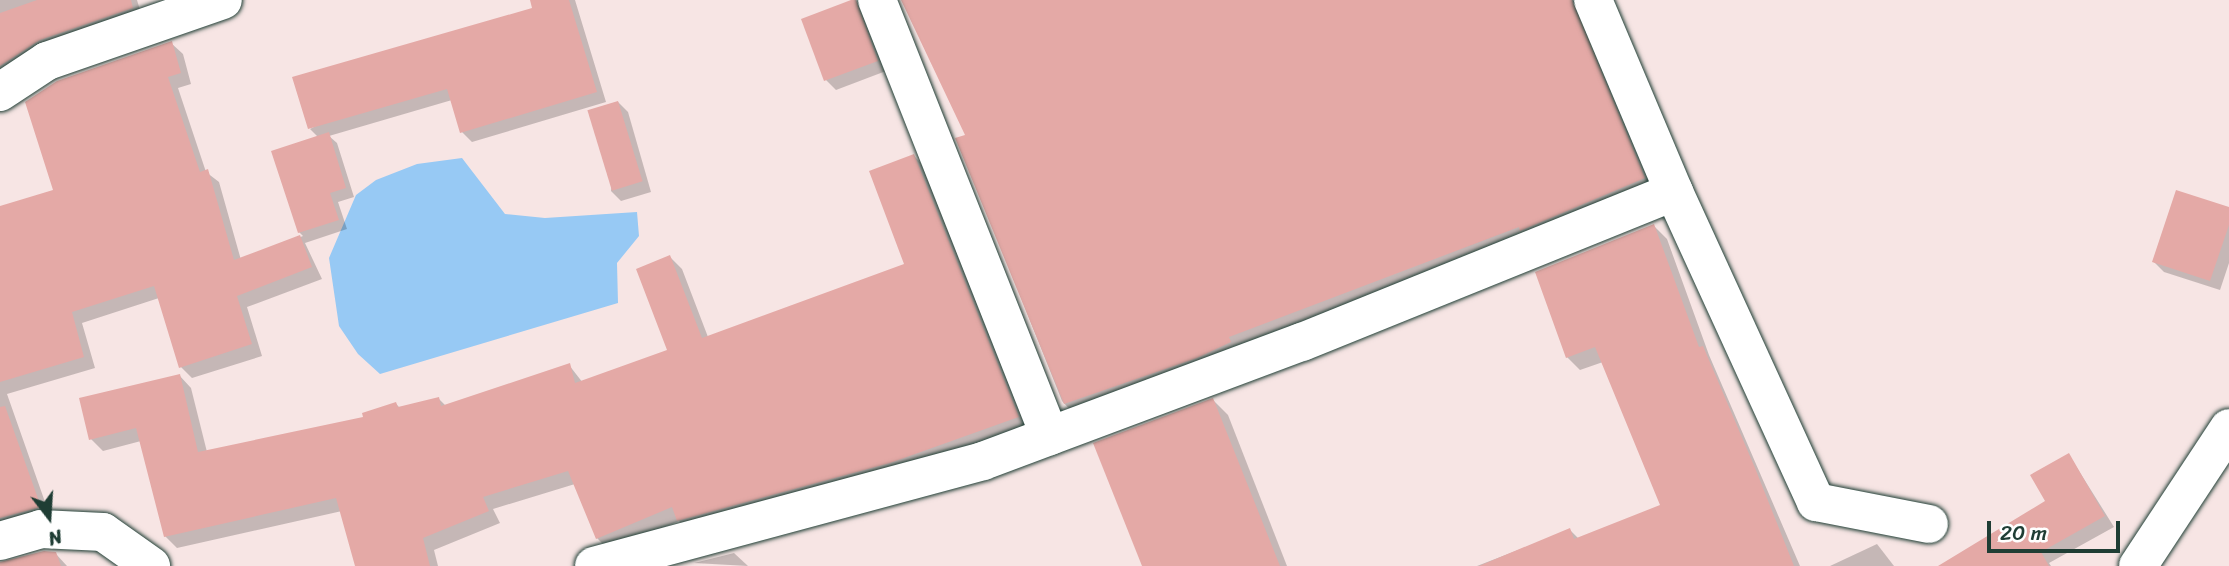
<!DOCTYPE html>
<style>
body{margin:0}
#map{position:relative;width:2229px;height:566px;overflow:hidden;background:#f7e5e4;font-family:Sriracha,sans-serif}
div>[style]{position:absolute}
.water>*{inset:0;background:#97c9f4}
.shadow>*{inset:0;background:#0003}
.building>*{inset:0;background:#e4a9a6;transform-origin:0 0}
.roads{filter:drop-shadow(0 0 2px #1f3d34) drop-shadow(0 0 2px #1f3d34)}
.minor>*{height:38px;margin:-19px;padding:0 19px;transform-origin:19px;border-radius:19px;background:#fff}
.major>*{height:38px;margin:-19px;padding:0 19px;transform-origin:19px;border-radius:19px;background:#fff}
span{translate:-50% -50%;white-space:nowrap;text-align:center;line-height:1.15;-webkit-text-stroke:7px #fff;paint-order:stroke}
.north{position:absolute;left:14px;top:482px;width:70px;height:70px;-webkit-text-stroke:5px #fff;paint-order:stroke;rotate:163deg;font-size:19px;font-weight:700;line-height:28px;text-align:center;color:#1f3d34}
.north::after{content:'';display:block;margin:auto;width:24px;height:32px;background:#1f3d34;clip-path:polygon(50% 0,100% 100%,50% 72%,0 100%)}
.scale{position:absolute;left:1987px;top:521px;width:133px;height:32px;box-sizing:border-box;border:4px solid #1f3d34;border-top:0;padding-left:9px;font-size:21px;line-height:24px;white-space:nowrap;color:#1f3d34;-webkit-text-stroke:5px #fff;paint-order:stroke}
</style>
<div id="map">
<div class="water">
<div style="clip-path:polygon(462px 158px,505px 214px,545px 218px,637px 212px,639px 236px,617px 263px,618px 303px,380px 374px,358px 354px,339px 326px,329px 258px,356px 195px,376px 180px,417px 164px)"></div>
</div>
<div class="shadow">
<div style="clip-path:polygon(0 0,137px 0,142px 17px,0 81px)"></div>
<div style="clip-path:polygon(532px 0,575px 0,606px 102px,472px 142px,462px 132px,452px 100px,329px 136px,337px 143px,354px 197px,338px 202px,347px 229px,305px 243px,322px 279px,247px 307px,262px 356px,192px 378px,181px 367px,159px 298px,82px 323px,95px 368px,7px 394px,51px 519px,0 535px,0 208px,55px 191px,171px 43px,183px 54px,191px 84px,178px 88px,206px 172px,219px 182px,241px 260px,303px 236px,299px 232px,318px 137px,310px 129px,535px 9px)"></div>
<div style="clip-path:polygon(855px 0,865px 10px,886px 71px,836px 90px,826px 80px)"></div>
<div style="clip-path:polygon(902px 0,1588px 0,1658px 193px,1076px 416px,1062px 401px,958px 139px,967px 136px)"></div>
<div style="clip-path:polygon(618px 102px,628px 112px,651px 192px,621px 201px,611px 191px)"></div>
<div style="clip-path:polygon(914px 156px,926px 168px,1030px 429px,690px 532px,679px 521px,609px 550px,597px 538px,575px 484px,493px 509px,500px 523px,434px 550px,438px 566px,357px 566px,342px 511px,177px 548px,165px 536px,141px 441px,103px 451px,91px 439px,179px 375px,191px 388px,207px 452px,366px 419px,396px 404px,400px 408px,439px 399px,446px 406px,569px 365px,583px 383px,670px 351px,670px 257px,682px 269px,708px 337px,907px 265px)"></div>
<div style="clip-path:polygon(2229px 209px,2229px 263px,2220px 290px,2164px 272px,2154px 262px)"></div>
<div style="clip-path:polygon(1654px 226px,1667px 239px,1709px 355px,1800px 566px,1477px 566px,1570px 530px,1579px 539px,1663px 506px,1603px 362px,1580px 370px,1567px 357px)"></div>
<div style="clip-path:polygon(1213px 400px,1228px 415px,1287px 566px,1144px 566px)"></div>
<div style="clip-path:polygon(2069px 455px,2114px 527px,2049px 563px,2051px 566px,1974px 566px,2047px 502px)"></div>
<div style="clip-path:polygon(1877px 544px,1894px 566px,1830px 566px)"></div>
<div style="clip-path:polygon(734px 553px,748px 566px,694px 563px)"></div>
<div style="clip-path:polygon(56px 554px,67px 566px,0 566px,0 563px)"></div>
</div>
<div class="building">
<div style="clip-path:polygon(37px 0,131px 0,133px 8px,40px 40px,0 66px,0 13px)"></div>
<div style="clip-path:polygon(530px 0,569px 0,597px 92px,460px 133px,447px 89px,308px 129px,292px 77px,532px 8px)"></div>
<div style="clip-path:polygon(851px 0,856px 0,878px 61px,824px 81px,801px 19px)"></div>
<div style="clip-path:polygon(901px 0,1572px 0,1645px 178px,1520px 231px,1519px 227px,1229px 337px,1231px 342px,1197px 358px,1064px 404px,955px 138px,965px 135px)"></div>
<div style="clip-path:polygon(172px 41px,181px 73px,168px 77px,200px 172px,208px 169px,234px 260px,300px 235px,312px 267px,237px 296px,252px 344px,179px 368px,154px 286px,72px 312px,84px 357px,0 382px,0 206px,53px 190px,25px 102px,57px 81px)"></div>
<div style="left:618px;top:101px;width:84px;height:32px;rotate:73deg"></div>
<div style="clip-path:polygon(329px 132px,346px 188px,330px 193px,339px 220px,298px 233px,271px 151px)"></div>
<div style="clip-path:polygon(914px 154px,1019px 417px,890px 463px,677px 521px,672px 507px,596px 539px,568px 471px,483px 497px,489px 511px,423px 538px,430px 566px,355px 566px,336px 498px,164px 537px,136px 428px,89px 440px,79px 398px,180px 374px,198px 452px,363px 417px,362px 413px,396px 402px,398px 407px,439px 397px,441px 406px,570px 363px,575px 383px,667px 350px,636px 269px,670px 255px,702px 338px,904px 264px,869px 171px)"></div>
<div style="clip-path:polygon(2176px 190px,2229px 207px,2229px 225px,2210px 281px,2152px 262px)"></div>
<div style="clip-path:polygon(1654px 224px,1699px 347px,1703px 346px,1755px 468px,1794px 566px,1479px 566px,1570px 528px,1574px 539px,1660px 505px,1595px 347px,1566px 358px,1535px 272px)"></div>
<div style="clip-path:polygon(1213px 398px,1280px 566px,1142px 566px,1093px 443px)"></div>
<div style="clip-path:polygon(5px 406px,41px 507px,0 518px,0 407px)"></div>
<div style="clip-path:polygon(2069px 453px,2105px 516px,2041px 552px,2049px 566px,1938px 566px,2045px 501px,2030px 475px)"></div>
<div style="clip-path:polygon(44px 551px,56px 552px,61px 566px,0 566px,0 562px)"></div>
</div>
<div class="roads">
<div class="minor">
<div style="left:877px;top:0;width:469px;rotate:68.4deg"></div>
<div style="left:1593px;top:0;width:208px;rotate:67.1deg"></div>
<div style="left:1674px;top:192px;width:341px;rotate:65.4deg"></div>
<div style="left:1816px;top:502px;width:115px;rotate:11deg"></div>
<div style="left:0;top:92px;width:56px;rotate:-33.4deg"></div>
<div style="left:47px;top:61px;width:186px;rotate:-19.1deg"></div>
<div style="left:0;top:541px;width:43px;rotate:-16.3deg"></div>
<div style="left:41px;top:529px;width:62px;rotate:2.8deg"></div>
<div style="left:103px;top:532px;width:59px;rotate:35.3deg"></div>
<div style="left:594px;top:566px;width:403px;rotate:-15.1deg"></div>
<div style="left:983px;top:461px;width:340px;rotate:-20.5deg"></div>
<div style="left:1302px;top:342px;width:401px;rotate:-22deg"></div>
</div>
<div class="major">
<div style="left:2138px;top:566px;width:165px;rotate:-56.6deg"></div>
</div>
</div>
<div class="north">N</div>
<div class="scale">20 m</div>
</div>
